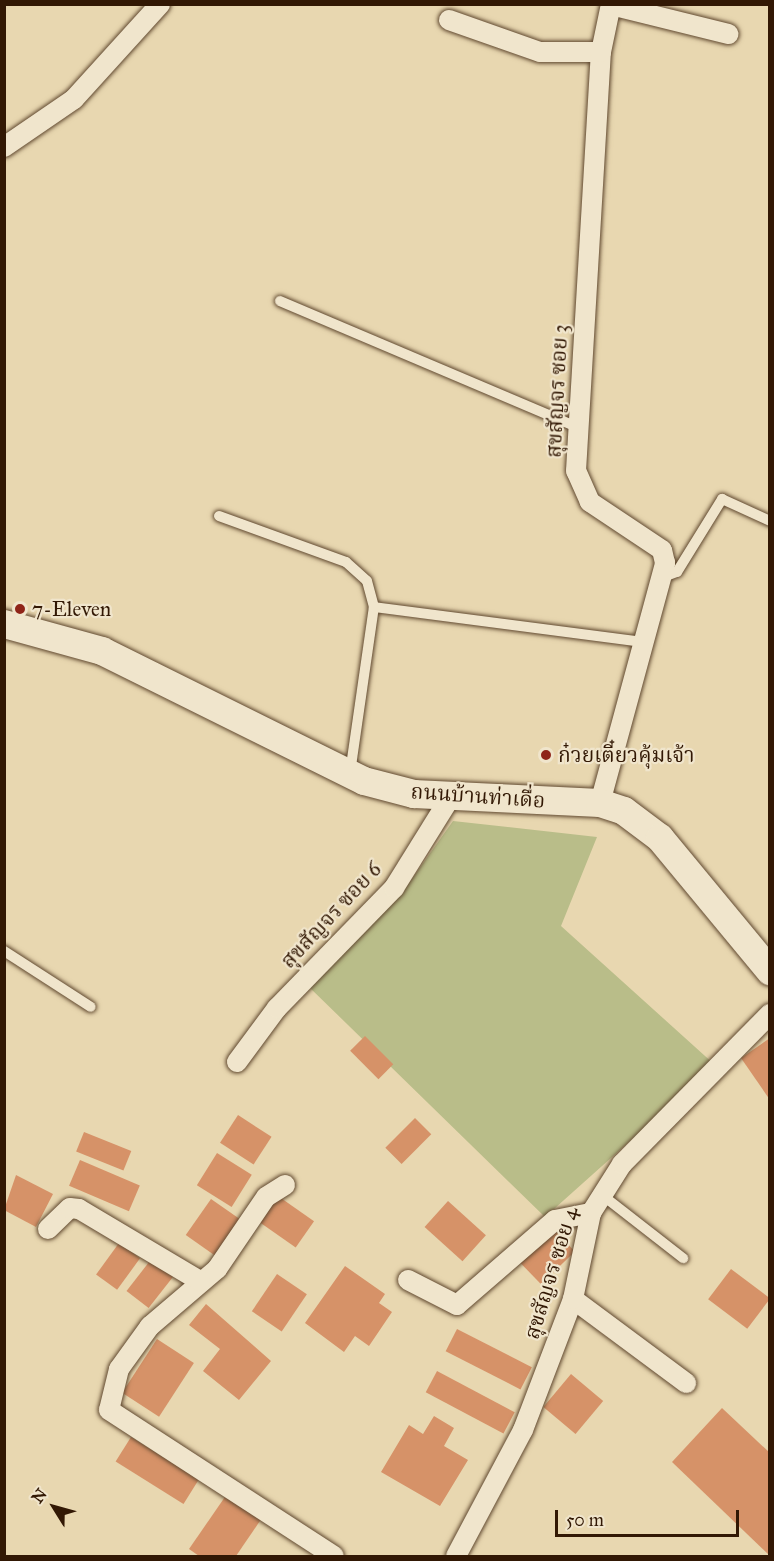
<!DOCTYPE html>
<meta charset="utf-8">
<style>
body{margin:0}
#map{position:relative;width:774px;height:1561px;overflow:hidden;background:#e8d7b0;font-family:"IM FELL Great Primer","Noto Serif Thai",serif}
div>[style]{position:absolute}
.green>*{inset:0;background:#b9bd89}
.building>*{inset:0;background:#d69268;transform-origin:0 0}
.roads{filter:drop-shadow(0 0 2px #60482f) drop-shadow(0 0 2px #60482f)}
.lane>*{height:10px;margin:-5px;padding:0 5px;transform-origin:5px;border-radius:5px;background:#f0e5cc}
.street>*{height:20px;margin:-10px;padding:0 10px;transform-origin:10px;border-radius:10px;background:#f0e5cc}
.secondary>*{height:28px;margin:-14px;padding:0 14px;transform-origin:14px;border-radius:14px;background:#f0e5cc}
.dots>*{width:16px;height:16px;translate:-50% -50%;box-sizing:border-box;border:3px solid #f0e5cc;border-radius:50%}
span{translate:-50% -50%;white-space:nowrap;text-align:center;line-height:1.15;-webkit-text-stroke:4.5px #f0e5cc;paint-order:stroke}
.street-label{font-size:21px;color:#321804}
.poi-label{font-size:21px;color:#321804}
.left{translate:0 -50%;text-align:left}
.frame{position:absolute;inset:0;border:6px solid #321804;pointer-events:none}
.north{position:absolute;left:24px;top:1477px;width:60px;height:60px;-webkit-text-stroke:4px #f0e5cc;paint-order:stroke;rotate:307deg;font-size:16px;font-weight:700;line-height:24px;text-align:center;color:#321804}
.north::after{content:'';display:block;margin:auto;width:21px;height:27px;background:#321804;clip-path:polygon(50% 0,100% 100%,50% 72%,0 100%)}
.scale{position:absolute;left:555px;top:1510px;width:184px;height:27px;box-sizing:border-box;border:3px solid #321804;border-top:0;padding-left:8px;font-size:18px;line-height:21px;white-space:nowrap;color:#321804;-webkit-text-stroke:4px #f0e5cc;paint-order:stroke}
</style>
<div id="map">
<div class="green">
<div style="clip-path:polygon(453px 821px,597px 837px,561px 926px,715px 1065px,545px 1217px,308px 986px,404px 890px)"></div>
</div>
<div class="building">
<div style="left:365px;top:1036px;width:40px;height:21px;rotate:45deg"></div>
<div style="clip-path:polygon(770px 1038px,770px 1100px,741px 1058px)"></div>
<div style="left:238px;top:1115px;width:40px;height:33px;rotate:33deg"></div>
<div style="left:415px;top:1118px;width:23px;height:42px;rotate:45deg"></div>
<div style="left:84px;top:1132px;width:51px;height:21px;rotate:22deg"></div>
<div style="left:217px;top:1153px;width:41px;height:38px;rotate:32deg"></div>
<div style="left:80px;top:1160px;width:65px;height:28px;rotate:23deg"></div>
<div style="clip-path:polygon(16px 1175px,53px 1194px,36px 1227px,4px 1210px)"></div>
<div style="left:278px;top:1196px;width:44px;height:32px;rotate:35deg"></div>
<div style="left:211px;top:1199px;width:39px;height:44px;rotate:35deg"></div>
<div style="left:448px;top:1201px;width:51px;height:35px;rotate:42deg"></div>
<div style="left:554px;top:1230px;width:30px;height:47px;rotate:46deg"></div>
<div style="left:119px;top:1243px;width:26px;height:39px;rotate:36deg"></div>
<div style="left:153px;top:1257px;width:28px;height:43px;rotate:38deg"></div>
<div style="clip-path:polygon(345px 1266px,385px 1294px,379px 1303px,392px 1312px,369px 1346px,355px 1336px,344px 1352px,305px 1323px)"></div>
<div style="left:731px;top:1269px;width:49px;height:38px;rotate:37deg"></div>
<div style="left:277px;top:1274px;width:36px;height:45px;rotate:34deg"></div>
<div style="clip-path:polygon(206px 1304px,271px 1361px,239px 1400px,203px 1371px,220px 1349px,189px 1325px)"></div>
<div style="left:457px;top:1329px;width:84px;height:25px;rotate:27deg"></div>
<div style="left:157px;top:1339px;width:44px;height:64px;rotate:33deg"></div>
<div style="left:437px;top:1371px;width:88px;height:24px;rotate:28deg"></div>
<div style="left:571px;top:1374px;width:42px;height:43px;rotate:40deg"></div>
<div style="clip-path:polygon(722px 1408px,770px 1453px,770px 1556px,672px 1462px)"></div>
<div style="clip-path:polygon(434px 1416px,454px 1428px,444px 1446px,468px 1460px,440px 1506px,381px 1472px,409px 1425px,423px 1434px)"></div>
<div style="left:131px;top:1437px;width:80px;height:29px;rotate:32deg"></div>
<div style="clip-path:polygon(227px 1494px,262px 1518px,236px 1556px,199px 1556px,189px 1549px)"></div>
</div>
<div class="roads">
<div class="lane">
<div style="left:280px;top:301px;width:325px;rotate:23deg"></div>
<div style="left:219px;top:516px;width:135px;rotate:19.9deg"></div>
<div style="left:346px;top:562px;width:28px;rotate:42deg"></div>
<div style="left:367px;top:581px;width:27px;rotate:75deg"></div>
<div style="left:663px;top:577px;width:15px;rotate:-20deg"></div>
<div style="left:677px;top:572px;width:86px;rotate:-58.3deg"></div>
<div style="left:722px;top:499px;width:53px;rotate:24.6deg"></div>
<div style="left:350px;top:773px;width:168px;rotate:-81.8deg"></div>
<div style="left:374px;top:607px;width:272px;rotate:7.4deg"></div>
<div style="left:4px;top:951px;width:103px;rotate:32.8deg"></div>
<div style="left:602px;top:1195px;width:103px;rotate:37.9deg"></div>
</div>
<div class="street">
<div style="left:611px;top:5px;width:121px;rotate:13.9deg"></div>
<div style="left:449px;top:20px;width:96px;rotate:19.4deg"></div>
<div style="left:540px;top:52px;width:61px"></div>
<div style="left:4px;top:147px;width:85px;rotate:-34.4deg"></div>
<div style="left:74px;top:99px;width:128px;rotate:-47.8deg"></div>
<div style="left:600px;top:803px;width:249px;rotate:-74.8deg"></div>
<div style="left:665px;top:563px;width:13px;rotate:-103deg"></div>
<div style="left:662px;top:550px;width:87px;rotate:-146.3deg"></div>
<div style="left:590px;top:502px;width:34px;rotate:-114deg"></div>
<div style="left:576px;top:471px;width:420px;rotate:-86.6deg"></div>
<div style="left:601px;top:52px;width:49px;rotate:-78.2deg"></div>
<div style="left:237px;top:1062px;width:67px;rotate:-53.5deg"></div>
<div style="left:277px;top:1008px;width:168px;rotate:-45.7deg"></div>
<div style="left:394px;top:888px;width:110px;rotate:-58.1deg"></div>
<div style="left:285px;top:1185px;width:22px;rotate:148deg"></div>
<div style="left:266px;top:1197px;width:87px;rotate:124.2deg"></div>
<div style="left:217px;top:1269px;width:88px;rotate:139.6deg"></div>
<div style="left:150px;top:1326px;width:53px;rotate:125.8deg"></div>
<div style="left:119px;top:1369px;width:42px;rotate:103.7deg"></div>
<div style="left:109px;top:1410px;width:268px;rotate:33deg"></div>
<div style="left:48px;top:1229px;width:30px;rotate:-44deg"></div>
<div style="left:70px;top:1208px;width:9px;rotate:6deg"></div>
<div style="left:79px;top:1209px;width:141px;rotate:30.8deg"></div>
<div style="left:408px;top:1280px;width:55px;rotate:27deg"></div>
<div style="left:457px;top:1305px;width:130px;rotate:-40.9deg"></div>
<div style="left:555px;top:1220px;width:37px;rotate:-11deg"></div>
<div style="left:573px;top:1299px;width:141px;rotate:36.6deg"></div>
<div style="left:456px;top:1556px;width:143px;rotate:-62deg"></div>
<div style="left:523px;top:1430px;width:140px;rotate:-69.1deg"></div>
<div style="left:573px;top:1299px;width:88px;rotate:-78.2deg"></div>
<div style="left:591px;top:1213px;width:58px;rotate:-57.7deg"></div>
<div style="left:622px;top:1164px;width:211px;rotate:-45.4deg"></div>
</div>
<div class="secondary">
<div style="left:4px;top:624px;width:102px;rotate:15.4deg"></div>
<div style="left:102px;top:651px;width:292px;rotate:26.4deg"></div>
<div style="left:364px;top:781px;width:52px;rotate:14.6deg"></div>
<div style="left:414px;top:794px;width:186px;rotate:2.8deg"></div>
<div style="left:600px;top:803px;width:25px;rotate:18deg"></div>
<div style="left:624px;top:811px;width:45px;rotate:36.9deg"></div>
<div style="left:660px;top:838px;width:173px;rotate:50.4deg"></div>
</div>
</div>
<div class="dots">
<div style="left:20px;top:609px;background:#8f2418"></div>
<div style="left:546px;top:755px;background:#8f2418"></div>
</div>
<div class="street-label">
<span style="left:557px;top:391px;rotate:-87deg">สุขสัญจร ซอย 3</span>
<span style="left:478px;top:796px;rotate:4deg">ถนนบ้านท่าเดื่อ</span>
<span style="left:331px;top:915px;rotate:-47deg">สุขสัญจร ซอย 6</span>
<span style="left:551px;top:1273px;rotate:-73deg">สุขสัญจร ซอย 4</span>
</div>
<div class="poi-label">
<span class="left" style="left:32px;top:609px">7-Eleven</span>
<span class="left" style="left:558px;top:755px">ก๋วยเตี๋ยวคุ้มเจ้า</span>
</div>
<div class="frame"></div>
<div class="north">N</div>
<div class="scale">50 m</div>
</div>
